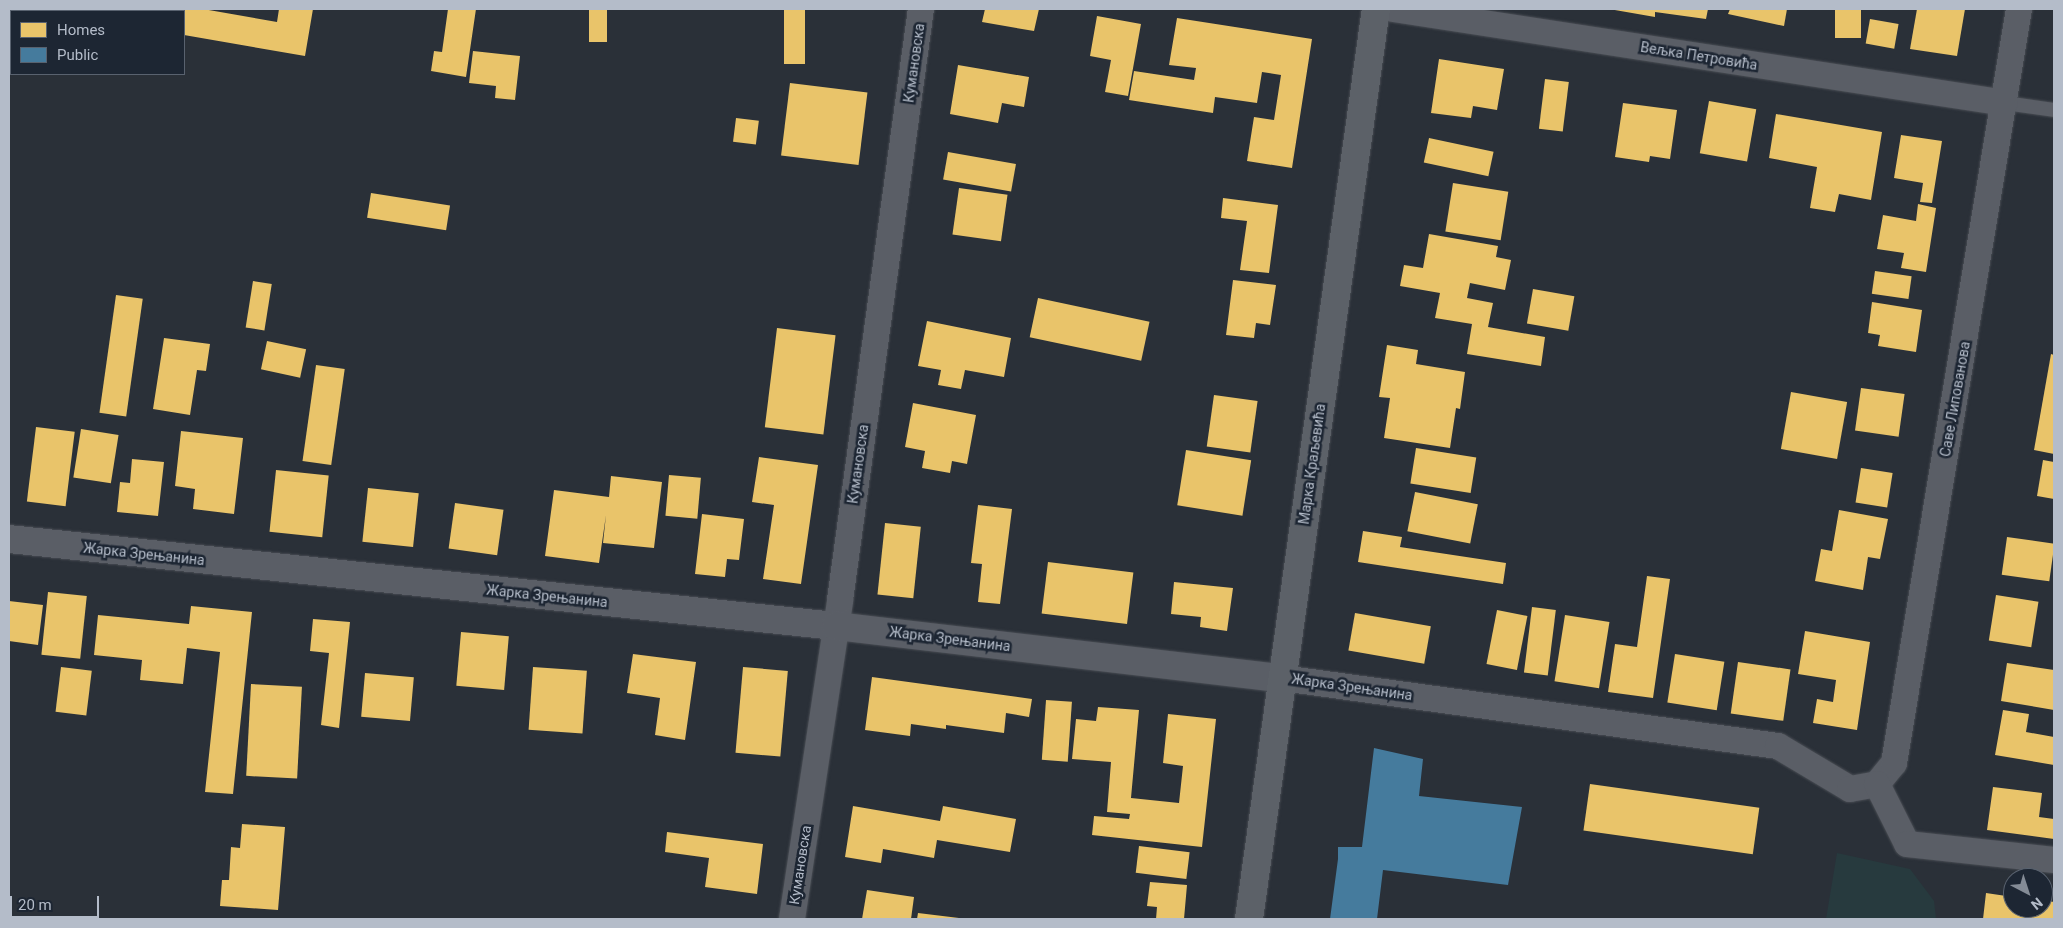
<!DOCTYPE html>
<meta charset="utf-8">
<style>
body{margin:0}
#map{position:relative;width:2063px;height:928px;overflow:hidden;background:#2a3038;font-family:Roboto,sans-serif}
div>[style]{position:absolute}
.green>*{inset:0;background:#273a3e}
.homes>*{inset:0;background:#e9c46a;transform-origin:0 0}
.public>*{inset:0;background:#457b9d}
.roads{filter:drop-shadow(0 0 1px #484c53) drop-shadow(0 0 1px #484c53)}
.service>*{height:14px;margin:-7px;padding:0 7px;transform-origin:7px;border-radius:7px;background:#5a5e66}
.minor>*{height:26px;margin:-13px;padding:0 13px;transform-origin:13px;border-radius:13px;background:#5a5e66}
.tertiary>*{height:28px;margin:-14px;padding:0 14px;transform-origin:14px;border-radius:14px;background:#5a5e66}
.primary>*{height:28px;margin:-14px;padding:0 14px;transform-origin:14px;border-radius:14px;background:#5c6168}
span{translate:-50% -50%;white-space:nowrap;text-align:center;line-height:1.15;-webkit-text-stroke:5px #1d2633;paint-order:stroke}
.street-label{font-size:14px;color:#b4bcc9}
.frame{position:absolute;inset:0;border:10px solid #b4bcc9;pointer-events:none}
.legend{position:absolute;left:10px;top:10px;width:175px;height:65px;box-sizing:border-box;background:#1d2633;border:1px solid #59626f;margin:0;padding:6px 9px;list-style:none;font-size:15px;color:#b4bcc9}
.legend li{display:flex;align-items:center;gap:10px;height:25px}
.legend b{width:25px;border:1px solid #59626f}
.north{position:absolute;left:2003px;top:868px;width:50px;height:50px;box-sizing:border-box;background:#1d2633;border:1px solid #59626f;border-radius:50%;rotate:140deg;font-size:14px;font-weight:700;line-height:20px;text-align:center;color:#b4bcc9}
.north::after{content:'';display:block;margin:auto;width:18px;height:22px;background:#848b96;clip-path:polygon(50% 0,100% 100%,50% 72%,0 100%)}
.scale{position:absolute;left:10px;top:896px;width:89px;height:22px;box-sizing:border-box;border:2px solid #b4bcc9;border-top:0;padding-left:6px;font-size:15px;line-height:18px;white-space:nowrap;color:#b4bcc9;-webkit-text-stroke:4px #1d2633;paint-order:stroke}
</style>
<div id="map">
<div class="green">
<div style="clip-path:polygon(1837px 853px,1910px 869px,1934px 901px,1936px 919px,1826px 919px)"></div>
</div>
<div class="homes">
<div style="clip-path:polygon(179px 9px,203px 9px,277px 22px,279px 9px,313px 9px,305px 56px,184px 35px,184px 11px,179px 11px)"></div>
<div style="clip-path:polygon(448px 9px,476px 9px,466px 77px,431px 71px,434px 51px,442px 52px)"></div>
<div style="left:589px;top:9px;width:18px;height:33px"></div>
<div style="left:784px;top:9px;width:21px;height:55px"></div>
<div style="clip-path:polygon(985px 9px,1039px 9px,1034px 31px,982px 22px)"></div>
<div style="clip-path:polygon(1609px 9px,1708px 9px,1706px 19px,1655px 12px,1655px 17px)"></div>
<div style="clip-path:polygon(1730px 9px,1787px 9px,1784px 26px,1728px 14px)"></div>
<div style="left:1835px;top:9px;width:26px;height:29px"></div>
<div style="clip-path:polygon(1917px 9px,1965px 9px,1957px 56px,1910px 49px)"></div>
<div style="clip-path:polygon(1097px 16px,1141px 24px,1128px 96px,1105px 92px,1111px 60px,1090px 56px)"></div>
<div style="clip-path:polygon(1177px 18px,1312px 39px,1292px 168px,1247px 161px,1254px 117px,1274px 120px,1281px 75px,1262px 72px,1257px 103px,1215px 97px,1213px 113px,1129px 100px,1134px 71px,1194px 80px,1196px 68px,1169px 65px)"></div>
<div style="left:1870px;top:19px;width:29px;height:25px;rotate:10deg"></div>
<div style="clip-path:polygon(473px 51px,520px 56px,515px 100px,495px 98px,496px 86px,469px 83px)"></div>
<div style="clip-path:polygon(1439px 59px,1504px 69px,1497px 110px,1473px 106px,1471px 118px,1431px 113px)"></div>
<div style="clip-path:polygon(958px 65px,1029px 77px,1024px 107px,1002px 103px,998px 123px,950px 114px)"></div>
<div style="left:1545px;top:79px;width:24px;height:50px;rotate:7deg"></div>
<div style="left:790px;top:83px;width:78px;height:73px;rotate:7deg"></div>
<div style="left:1709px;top:101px;width:48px;height:53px;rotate:10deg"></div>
<div style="clip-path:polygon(1623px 103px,1677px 110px,1670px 159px,1650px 156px,1649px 162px,1615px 157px)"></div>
<div style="clip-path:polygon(1776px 114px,1882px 132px,1871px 200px,1839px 194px,1835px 212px,1810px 208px,1817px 167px,1769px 158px)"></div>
<div style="left:736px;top:118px;width:23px;height:24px;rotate:7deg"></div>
<div style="clip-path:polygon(1901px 135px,1942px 141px,1932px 203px,1920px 202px,1923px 183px,1894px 178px)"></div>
<div style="left:1429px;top:138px;width:66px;height:25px;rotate:12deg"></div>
<div style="left:948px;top:152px;width:69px;height:28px;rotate:10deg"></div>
<div style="left:1453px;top:183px;width:56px;height:49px;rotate:9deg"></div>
<div style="left:959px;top:188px;width:49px;height:47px;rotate:8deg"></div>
<div style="left:371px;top:193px;width:80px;height:25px;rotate:9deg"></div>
<div style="clip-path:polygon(1223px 198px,1278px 205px,1269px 273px,1240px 270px,1247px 221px,1221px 218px)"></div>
<div style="clip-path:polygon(1918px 204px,1936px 208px,1926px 272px,1901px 268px,1904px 253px,1877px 249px,1883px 215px,1916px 221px)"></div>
<div style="clip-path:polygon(1429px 234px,1498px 246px,1496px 257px,1511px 260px,1505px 290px,1470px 283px,1467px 298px,1493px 303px,1488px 327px,1545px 337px,1541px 366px,1467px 354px,1472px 324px,1435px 318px,1440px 293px,1400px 286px,1404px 265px,1423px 268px)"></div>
<div style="left:1875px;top:271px;width:37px;height:23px;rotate:8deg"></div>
<div style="clip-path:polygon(1233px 280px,1276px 285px,1270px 325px,1256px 323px,1254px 338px,1226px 335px)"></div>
<div style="left:253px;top:281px;width:19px;height:47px;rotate:9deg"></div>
<div style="left:1533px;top:289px;width:42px;height:35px;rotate:10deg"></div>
<div style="left:116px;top:295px;width:27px;height:119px;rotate:8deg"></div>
<div style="left:1038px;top:298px;width:114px;height:40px;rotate:12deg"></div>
<div style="clip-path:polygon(1872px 302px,1922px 310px,1916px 352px,1878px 346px,1880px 335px,1868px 333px)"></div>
<div style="clip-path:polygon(927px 321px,1011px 338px,1004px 377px,965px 370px,961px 389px,938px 385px,941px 370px,918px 366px)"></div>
<div style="left:777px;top:328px;width:59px;height:100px;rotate:7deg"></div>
<div style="clip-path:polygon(164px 338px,210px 344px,206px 371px,197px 370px,190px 415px,153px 409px)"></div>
<div style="left:267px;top:341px;width:40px;height:29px;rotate:12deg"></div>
<div style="clip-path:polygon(1387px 345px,1418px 350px,1416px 364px,1465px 372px,1460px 409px,1456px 408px,1450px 448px,1384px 438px,1390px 398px,1379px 397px)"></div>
<div style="clip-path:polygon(2051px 354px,2054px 355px,2054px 454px,2034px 450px)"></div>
<div style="left:316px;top:365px;width:29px;height:97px;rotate:8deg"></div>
<div style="left:1861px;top:388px;width:44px;height:43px;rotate:8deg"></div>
<div style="left:1791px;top:392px;width:57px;height:58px;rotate:10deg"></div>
<div style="left:1214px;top:395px;width:44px;height:52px;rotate:8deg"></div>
<div style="clip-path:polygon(913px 403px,976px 415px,967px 464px,952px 461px,950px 473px,922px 468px,925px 451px,905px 447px)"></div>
<div style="left:36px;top:427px;width:39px;height:75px;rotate:7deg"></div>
<div style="left:81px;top:429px;width:38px;height:49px;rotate:9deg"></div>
<div style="clip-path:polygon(181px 431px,243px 438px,234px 514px,193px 509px,195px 489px,175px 486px)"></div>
<div style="left:1416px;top:448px;width:61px;height:36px;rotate:9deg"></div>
<div style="left:1186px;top:450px;width:66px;height:56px;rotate:9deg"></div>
<div style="clip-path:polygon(759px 457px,818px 465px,801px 584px,763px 579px,774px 505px,752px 502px)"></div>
<div style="clip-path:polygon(132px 459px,164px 462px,158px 516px,117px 512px,120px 482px,130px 483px)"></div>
<div style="clip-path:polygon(2043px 460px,2054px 462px,2054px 499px,2037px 496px)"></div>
<div style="left:1861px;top:468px;width:32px;height:35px;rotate:9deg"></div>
<div style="left:276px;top:470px;width:53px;height:62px;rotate:6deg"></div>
<div style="left:669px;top:475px;width:32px;height:41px;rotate:5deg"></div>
<div style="clip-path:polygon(611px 476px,662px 482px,654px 548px,603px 543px,606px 515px,599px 563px,545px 556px,554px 490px,609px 497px)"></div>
<div style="left:368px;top:488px;width:51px;height:54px;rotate:6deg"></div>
<div style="left:1415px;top:492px;width:64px;height:40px;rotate:11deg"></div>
<div style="left:455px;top:503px;width:49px;height:46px;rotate:8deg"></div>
<div style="clip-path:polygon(978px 505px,1012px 509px,1000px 604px,978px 602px,982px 564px,971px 563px)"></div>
<div style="clip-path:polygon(1839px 510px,1888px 519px,1880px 559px,1868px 557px,1863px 590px,1815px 581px,1821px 549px,1832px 551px)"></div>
<div style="clip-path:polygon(702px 514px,744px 519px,739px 560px,727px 559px,725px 577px,695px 574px)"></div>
<div style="left:885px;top:523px;width:36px;height:72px;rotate:6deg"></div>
<div style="clip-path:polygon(1363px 531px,1402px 537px,1400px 547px,1506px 563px,1503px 584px,1358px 562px)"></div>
<div style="left:2007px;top:537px;width:48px;height:38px;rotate:8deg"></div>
<div style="left:1048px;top:562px;width:86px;height:52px;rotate:7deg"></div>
<div style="clip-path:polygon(1647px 576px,1670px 579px,1653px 698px,1608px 692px,1615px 644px,1637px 647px)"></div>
<div style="clip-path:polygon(1174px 582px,1233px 588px,1227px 631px,1200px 627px,1201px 617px,1171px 614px)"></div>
<div style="left:48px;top:592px;width:39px;height:63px;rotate:6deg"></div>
<div style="left:1996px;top:595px;width:43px;height:46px;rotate:9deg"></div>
<div style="clip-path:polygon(9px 601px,43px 605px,38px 645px,9px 641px)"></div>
<div style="clip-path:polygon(191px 606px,252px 612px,233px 794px,205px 792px,220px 652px,187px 648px,183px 684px,140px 680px,142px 660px,94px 655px,98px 615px,189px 624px)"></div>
<div style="left:1532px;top:607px;width:24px;height:66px;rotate:7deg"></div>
<div style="left:1497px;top:610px;width:31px;height:55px;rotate:11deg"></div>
<div style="left:1355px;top:613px;width:77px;height:38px;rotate:10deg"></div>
<div style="left:1565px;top:615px;width:45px;height:67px;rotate:9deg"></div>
<div style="clip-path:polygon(313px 619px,350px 622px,339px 728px,321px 725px,329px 653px,310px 651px)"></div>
<div style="clip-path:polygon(1805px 631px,1870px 642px,1857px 730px,1813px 723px,1817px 699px,1833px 702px,1836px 680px,1798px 674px)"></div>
<div style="left:461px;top:632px;width:48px;height:54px;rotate:5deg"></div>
<div style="clip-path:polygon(633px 654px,696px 662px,685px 740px,655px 735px,660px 698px,627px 693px)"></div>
<div style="left:1675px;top:654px;width:50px;height:49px;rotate:9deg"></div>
<div style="left:1738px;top:662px;width:53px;height:52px;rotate:8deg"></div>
<div style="clip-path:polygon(2007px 663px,2054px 670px,2054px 710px,2001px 701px)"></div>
<div style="left:61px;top:667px;width:31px;height:45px;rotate:7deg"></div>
<div style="left:533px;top:667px;width:54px;height:63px;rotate:4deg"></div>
<div style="left:743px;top:667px;width:45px;height:86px;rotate:5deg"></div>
<div style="left:365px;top:673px;width:49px;height:44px;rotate:5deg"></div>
<div style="clip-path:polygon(872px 677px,1032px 699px,1029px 717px,1006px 713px,1004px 733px,946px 725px,946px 729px,911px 724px,910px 736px,865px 730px)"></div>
<div style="left:251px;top:684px;width:51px;height:92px;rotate:3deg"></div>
<div style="left:1046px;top:700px;width:26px;height:60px;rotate:4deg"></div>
<div style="clip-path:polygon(1098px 707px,1139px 710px,1131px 798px,1179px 803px,1183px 766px,1163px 763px,1168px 714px,1216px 719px,1202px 847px,1092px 835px,1094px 816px,1129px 819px,1130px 814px,1107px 812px,1111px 762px,1072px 759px,1076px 719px,1096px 721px)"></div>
<div style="clip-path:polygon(2003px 710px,2029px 714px,2026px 732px,2054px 737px,2054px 765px,1995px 755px)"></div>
<div style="left:1590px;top:784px;width:171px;height:47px;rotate:8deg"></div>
<div style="clip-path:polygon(1993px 787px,2042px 793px,2039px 817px,2054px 819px,2054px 839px,1987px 830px)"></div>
<div style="clip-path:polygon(853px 806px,940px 821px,943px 806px,1016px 819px,1010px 852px,937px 840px,934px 858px,883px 849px,881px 863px,845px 857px)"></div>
<div style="clip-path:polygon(242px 824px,285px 827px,278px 910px,220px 906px,222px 880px,229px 880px,231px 847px,240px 848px)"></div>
<div style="clip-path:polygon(667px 832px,763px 844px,757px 894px,705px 887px,709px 858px,665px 852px)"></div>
<div style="left:1139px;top:846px;width:51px;height:27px;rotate:7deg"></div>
<div style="clip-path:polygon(1150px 882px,1187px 885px,1184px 919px,1156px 919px,1157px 907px,1147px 906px)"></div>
<div style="clip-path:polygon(867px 890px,914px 897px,911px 919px,862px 919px)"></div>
<div style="clip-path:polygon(1986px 893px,2013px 897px,2013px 908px,2043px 908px,2043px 900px,2054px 902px,2054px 919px,1983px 919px)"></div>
<div style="clip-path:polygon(918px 913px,959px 918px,959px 919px,917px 919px)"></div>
</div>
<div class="public">
<div style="clip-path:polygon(1374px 748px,1423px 759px,1419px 796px,1522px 807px,1508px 885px,1383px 870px,1377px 919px,1330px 919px,1338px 859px,1338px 847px,1362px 847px)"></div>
</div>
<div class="roads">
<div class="service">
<div style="left:2005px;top:103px;width:49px;rotate:8.1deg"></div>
</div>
<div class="minor">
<div style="left:1393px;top:9px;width:619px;rotate:8.73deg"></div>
<div style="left:1282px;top:678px;width:501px;rotate:7.81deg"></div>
<div style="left:1778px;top:746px;width:84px;rotate:30.8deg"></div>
<div style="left:1850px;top:789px;width:27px;rotate:-10deg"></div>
<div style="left:1877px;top:784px;width:27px;rotate:-51deg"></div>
<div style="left:1894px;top:763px;width:764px;rotate:-80.59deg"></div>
<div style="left:1877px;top:784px;width:67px;rotate:63.4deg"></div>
<div style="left:1907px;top:844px;width:148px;rotate:6.2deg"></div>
<div style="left:792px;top:919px;width:323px;rotate:-81.4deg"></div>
<div style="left:840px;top:600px;width:597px;rotate:-82.2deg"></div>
</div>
<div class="tertiary">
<div style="left:9px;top:539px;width:832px;rotate:6.01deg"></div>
<div style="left:836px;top:626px;width:449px;rotate:6.7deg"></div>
</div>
<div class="primary">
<div style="left:1249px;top:919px;width:919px;rotate:-82.06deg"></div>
</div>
</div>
<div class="street-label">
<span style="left:1699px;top:56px;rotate:9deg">Вељка Петровића</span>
<span style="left:914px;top:63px;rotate:-82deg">Кумановска</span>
<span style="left:1955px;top:399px;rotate:-80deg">Саве Липованова</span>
<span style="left:858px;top:464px;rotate:-82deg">Кумановска</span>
<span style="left:1312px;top:464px;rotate:-82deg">Марка Краљевића</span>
<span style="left:144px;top:554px;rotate:6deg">Жарка Зрењанина</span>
<span style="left:547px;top:596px;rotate:6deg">Жарка Зрењанина</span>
<span style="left:950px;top:639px;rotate:7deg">Жарка Зрењанина</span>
<span style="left:1352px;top:687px;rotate:8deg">Жарка Зрењанина</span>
<span style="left:800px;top:865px;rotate:-81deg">Кумановска</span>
</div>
<div class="frame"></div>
<ul class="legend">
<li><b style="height:14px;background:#e9c46a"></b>Homes</li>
<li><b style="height:14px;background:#457b9d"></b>Public</li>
</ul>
<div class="north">N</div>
<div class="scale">20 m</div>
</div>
